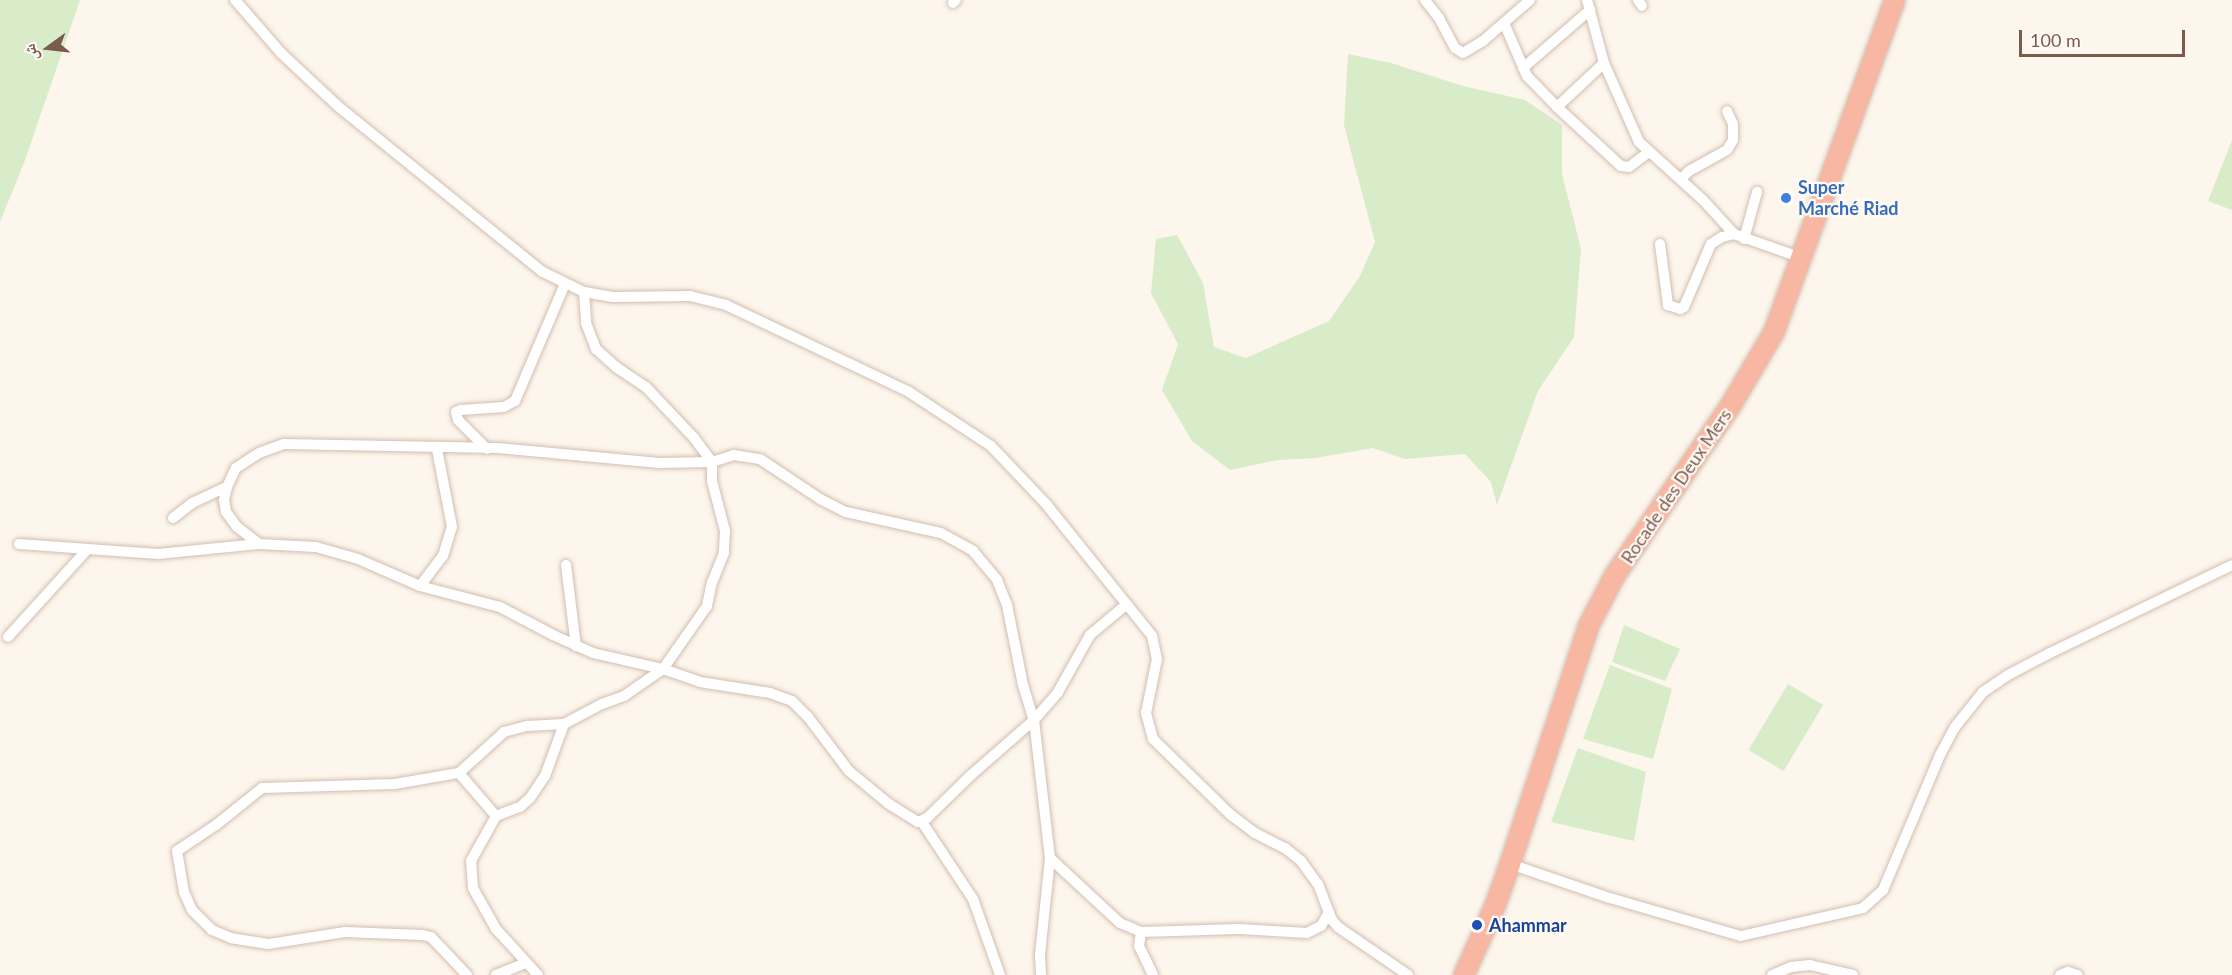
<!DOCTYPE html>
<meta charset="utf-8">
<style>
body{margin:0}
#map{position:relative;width:2232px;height:975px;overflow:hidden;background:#fdf6ec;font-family:Lato,"Noto Naskh Arabic",sans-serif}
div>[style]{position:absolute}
.green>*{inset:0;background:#d8ecc9;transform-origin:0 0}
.roads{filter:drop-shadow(0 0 2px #d1beb0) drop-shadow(0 0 2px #d1beb0)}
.street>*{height:10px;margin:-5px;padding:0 5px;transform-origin:5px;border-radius:5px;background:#fff}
.highway>*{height:20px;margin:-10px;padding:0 10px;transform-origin:10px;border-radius:10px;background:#f7b7a3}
.dots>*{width:16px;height:16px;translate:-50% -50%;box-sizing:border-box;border:3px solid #fffaf3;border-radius:50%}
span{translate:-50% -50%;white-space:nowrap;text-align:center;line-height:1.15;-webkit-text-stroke:4.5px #fffaf3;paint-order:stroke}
.shop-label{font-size:18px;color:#366cbe;font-weight:700}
.left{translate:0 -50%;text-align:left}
.street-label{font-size:18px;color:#7a5c4d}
.transit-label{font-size:18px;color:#164399;font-weight:700}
.north{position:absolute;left:18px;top:18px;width:60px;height:60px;-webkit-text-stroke:4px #fffaf3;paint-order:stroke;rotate:255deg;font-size:16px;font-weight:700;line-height:24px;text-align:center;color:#7a5c4d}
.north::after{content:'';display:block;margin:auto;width:21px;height:27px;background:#7a5c4d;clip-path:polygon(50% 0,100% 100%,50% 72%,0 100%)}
.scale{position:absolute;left:2019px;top:30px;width:166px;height:27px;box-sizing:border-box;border:3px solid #7a5c4d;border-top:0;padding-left:8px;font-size:18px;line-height:21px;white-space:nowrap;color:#7a5c4d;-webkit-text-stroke:4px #fffaf3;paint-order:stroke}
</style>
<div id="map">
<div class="green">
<div style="clip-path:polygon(0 0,80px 0,24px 163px,0 222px)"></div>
<div style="clip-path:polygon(1348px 54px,1391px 63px,1463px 86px,1525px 100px,1562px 125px,1562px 174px,1581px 249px,1574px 337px,1538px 391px,1497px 505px,1491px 482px,1465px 454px,1405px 459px,1373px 448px,1316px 458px,1278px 460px,1230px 470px,1192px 441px,1162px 390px,1178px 344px,1151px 293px,1156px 239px,1177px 235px,1203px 283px,1214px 347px,1246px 358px,1329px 321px,1360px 276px,1375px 242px,1344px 125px)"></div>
<div style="clip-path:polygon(2232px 140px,2232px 210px,2208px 201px)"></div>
<div style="clip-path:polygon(1624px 625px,1680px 649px,1665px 681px,1612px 662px)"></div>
<div style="clip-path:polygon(1610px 665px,1672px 689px,1653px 759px,1583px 739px)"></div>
<div style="left:1788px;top:684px;width:41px;height:77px;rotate:31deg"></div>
<div style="clip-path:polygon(1578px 748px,1646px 772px,1634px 841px,1551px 822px)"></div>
</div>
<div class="roads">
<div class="street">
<div style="left:235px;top:0;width:70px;rotate:49deg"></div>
<div style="left:281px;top:53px;width:79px;rotate:43deg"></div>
<div style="left:339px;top:107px;width:262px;rotate:39deg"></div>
<div style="left:543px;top:272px;width:46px;rotate:26deg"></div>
<div style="left:584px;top:292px;width:29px;rotate:10deg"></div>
<div style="left:613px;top:297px;width:77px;rotate:-0.7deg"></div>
<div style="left:690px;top:296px;width:37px;rotate:14deg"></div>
<div style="left:726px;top:305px;width:203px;rotate:25.4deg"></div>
<div style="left:909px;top:392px;width:98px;rotate:33.4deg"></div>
<div style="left:991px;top:446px;width:80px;rotate:46.5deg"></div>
<div style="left:1046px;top:504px;width:169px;rotate:51.2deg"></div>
<div style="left:1152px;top:636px;width:24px;rotate:78deg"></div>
<div style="left:1157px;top:659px;width:55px;rotate:101.5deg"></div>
<div style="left:1146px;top:713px;width:27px;rotate:75deg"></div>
<div style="left:1153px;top:739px;width:109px;rotate:44.3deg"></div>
<div style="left:1231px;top:815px;width:30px;rotate:37deg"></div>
<div style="left:1255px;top:833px;width:34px;rotate:27deg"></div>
<div style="left:1285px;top:848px;width:21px;rotate:39deg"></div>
<div style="left:1301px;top:861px;width:29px;rotate:54deg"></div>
<div style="left:1318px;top:884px;width:39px;rotate:69deg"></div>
<div style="left:1332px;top:920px;width:9px;rotate:49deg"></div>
<div style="left:1338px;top:927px;width:85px;rotate:34.4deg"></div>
<div style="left:1425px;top:0;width:23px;rotate:52deg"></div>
<div style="left:1439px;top:18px;width:34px;rotate:62deg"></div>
<div style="left:1455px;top:48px;width:9px;rotate:32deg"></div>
<div style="left:1463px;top:53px;width:23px;rotate:-31deg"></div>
<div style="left:1483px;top:41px;width:62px;rotate:-41.1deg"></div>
<div style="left:1587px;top:0;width:65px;rotate:74.9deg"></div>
<div style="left:1604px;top:63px;width:86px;rotate:66.1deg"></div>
<div style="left:1639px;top:142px;width:86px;rotate:42.2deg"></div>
<div style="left:1703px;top:200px;width:46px;rotate:47.6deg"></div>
<div style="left:1734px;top:234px;width:72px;rotate:19.4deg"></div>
<div style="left:1638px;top:0;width:7px;rotate:56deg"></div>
<div style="left:953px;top:3px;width:4px;rotate:-45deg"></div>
<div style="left:1504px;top:23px;width:58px;rotate:66.5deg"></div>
<div style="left:1527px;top:76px;width:43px;rotate:45.9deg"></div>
<div style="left:1557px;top:107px;width:87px;rotate:42.7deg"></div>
<div style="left:1621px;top:166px;width:8px;rotate:7deg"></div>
<div style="left:1629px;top:167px;width:25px;rotate:-37deg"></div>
<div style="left:1523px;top:68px;width:89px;rotate:-40.9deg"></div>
<div style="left:1557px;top:107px;width:64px;rotate:-43.1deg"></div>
<div style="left:1681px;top:179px;width:11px;rotate:-45deg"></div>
<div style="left:1689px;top:171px;width:43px;rotate:-28.9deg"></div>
<div style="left:1727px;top:150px;width:12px;rotate:-59deg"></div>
<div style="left:1733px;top:140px;width:16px;rotate:-90deg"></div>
<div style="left:1733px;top:124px;width:14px;rotate:-115deg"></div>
<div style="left:1744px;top:239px;width:49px;rotate:-74.5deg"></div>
<div style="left:1660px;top:244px;width:62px;rotate:82.5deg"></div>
<div style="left:1668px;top:305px;width:13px;rotate:18deg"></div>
<div style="left:1680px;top:309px;width:4px;rotate:-27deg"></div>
<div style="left:1684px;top:307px;width:69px;rotate:-66.8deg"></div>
<div style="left:1711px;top:244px;width:13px;rotate:-32deg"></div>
<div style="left:1722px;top:237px;width:12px;rotate:-14deg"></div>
<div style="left:584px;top:292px;width:31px;rotate:86deg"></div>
<div style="left:586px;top:323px;width:28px;rotate:69deg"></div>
<div style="left:596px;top:349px;width:27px;rotate:42deg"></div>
<div style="left:616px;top:367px;width:36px;rotate:34deg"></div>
<div style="left:646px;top:387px;width:70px;rotate:46.7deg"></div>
<div style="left:694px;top:438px;width:30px;rotate:53deg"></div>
<div style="left:712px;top:462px;width:23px;rotate:-18deg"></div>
<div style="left:734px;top:455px;width:26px;rotate:9deg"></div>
<div style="left:760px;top:459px;width:72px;rotate:33.7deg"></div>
<div style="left:820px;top:499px;width:29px;rotate:27deg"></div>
<div style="left:846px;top:512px;width:97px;rotate:12.5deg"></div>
<div style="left:941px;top:533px;width:37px;rotate:29deg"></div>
<div style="left:973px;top:551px;width:38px;rotate:50deg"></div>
<div style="left:997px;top:580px;width:27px;rotate:68deg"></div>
<div style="left:1007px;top:605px;width:82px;rotate:78.7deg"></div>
<div style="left:1023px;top:685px;width:37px;rotate:73deg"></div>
<div style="left:1034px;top:720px;width:139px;rotate:83.4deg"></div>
<div style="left:1050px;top:858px;width:98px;rotate:95.9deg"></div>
<div style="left:1040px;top:955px;width:20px;rotate:87deg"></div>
<div style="left:487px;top:449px;width:41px;rotate:-135deg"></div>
<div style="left:458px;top:420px;width:8px;rotate:-104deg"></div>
<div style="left:456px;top:412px;width:5px;rotate:-22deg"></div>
<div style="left:461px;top:410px;width:43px;rotate:-4deg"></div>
<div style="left:504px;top:407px;width:13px;rotate:-29deg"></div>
<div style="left:515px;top:401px;width:127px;rotate:-66.9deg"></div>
<div style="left:173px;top:518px;width:24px;rotate:-38deg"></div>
<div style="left:192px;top:503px;width:38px;rotate:-25deg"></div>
<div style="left:19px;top:544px;width:139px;rotate:4.1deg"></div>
<div style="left:158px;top:554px;width:101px;rotate:-5.7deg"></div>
<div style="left:259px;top:544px;width:57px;rotate:3deg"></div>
<div style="left:316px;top:547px;width:44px;rotate:15.9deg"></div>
<div style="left:358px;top:559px;width:68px;rotate:23.5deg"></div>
<div style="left:420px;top:586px;width:83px;rotate:14.7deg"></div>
<div style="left:500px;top:607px;width:60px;rotate:27.8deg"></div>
<div style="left:553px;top:635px;width:44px;rotate:24.2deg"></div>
<div style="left:593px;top:653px;width:72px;rotate:12.9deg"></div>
<div style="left:259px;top:544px;width:28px;rotate:-142deg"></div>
<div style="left:237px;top:527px;width:19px;rotate:-126deg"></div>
<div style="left:226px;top:512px;width:12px;rotate:-99deg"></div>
<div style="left:224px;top:500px;width:13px;rotate:-77deg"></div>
<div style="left:227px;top:487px;width:21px;rotate:-65deg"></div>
<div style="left:236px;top:468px;width:27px;rotate:-33deg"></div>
<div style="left:259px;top:453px;width:27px;rotate:-20deg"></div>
<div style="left:284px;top:444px;width:214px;rotate:1.1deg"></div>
<div style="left:498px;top:448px;width:162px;rotate:5.3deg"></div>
<div style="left:659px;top:463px;width:53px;rotate:-1.1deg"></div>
<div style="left:712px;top:462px;width:19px;rotate:90deg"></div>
<div style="left:712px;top:481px;width:52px;rotate:75.4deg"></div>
<div style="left:725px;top:531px;width:22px;rotate:93deg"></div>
<div style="left:724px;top:553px;width:31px;rotate:112deg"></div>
<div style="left:712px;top:582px;width:25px;rotate:102deg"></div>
<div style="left:707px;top:606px;width:77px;rotate:124.9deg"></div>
<div style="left:663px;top:669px;width:39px;rotate:19deg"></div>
<div style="left:700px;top:682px;width:71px;rotate:8.9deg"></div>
<div style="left:770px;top:693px;width:23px;rotate:20deg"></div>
<div style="left:792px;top:701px;width:23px;rotate:45deg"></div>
<div style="left:808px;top:717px;width:68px;rotate:52.8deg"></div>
<div style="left:849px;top:771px;width:52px;rotate:39.5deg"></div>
<div style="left:889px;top:804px;width:34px;rotate:32deg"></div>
<div style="left:918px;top:822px;width:10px;rotate:-24deg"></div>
<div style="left:927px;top:818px;width:60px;rotate:-44.3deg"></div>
<div style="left:970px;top:776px;width:85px;rotate:-41.2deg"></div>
<div style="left:1034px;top:720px;width:37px;rotate:-49deg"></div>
<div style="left:1058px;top:692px;width:65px;rotate:-60.7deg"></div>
<div style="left:1090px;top:635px;width:48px;rotate:-40deg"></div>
<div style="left:566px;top:565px;width:82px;rotate:83deg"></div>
<div style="left:420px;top:586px;width:38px;rotate:-53deg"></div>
<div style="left:443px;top:556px;width:30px;rotate:-73deg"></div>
<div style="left:452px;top:527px;width:79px;rotate:-100.9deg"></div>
<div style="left:8px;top:637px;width:118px;rotate:-47.8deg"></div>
<div style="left:459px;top:773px;width:57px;rotate:49.3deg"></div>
<div style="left:922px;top:822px;width:92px;rotate:56.5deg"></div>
<div style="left:973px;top:899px;width:81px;rotate:70.4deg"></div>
<div style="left:1050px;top:858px;width:96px;rotate:42.9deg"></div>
<div style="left:1120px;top:923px;width:23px;rotate:23deg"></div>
<div style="left:1141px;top:932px;width:98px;rotate:-1.8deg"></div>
<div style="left:1239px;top:929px;width:68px;rotate:3.4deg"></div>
<div style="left:1307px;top:933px;width:16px;rotate:-27deg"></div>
<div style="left:1321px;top:926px;width:16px;rotate:-60deg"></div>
<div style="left:1510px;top:864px;width:106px;rotate:18.8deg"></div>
<div style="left:1610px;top:898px;width:136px;rotate:16.2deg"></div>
<div style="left:1741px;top:936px;width:125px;rotate:-12.9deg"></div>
<div style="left:1863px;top:908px;width:27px;rotate:-42deg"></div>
<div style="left:1883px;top:890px;width:147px;rotate:-67.1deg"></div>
<div style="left:1940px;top:755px;width:32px;rotate:-62deg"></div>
<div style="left:1955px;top:727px;width:45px;rotate:-51.3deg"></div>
<div style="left:1983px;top:692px;width:30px;rotate:-34deg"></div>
<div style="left:2008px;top:675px;width:45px;rotate:-27.7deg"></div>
<div style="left:2048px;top:654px;width:204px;rotate:-25.8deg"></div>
<div style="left:1141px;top:932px;width:14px;rotate:98deg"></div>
<div style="left:1139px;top:946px;width:32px;rotate:64deg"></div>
<div style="left:467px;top:975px;width:52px;rotate:-133.5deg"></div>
<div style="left:431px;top:937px;width:9px;rotate:-167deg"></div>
<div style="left:422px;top:935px;width:77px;rotate:-177.8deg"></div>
<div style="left:345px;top:932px;width:78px;rotate:171.1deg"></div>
<div style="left:268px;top:944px;width:37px;rotate:-171deg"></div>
<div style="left:231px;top:938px;width:21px;rotate:-157deg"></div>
<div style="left:212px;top:930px;width:28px;rotate:-135deg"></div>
<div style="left:192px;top:910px;width:20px;rotate:-114deg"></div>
<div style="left:184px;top:892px;width:42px;rotate:-99.7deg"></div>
<div style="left:177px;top:851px;width:47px;rotate:-33.7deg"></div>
<div style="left:216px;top:825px;width:59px;rotate:-38.8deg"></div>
<div style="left:262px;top:788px;width:133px;rotate:-1.7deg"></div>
<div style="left:395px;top:784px;width:65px;rotate:-9.8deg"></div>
<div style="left:459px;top:773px;width:61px;rotate:-42.3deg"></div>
<div style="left:504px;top:732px;width:24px;rotate:-15deg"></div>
<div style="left:527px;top:726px;width:37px;rotate:-3deg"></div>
<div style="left:564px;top:724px;width:43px;rotate:-27.8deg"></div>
<div style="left:602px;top:704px;width:23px;rotate:-20deg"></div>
<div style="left:624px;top:696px;width:47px;rotate:-34.7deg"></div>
<div style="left:496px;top:975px;width:31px;rotate:-22deg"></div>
<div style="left:538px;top:975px;width:62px;rotate:-132.4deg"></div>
<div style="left:496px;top:929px;width:47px;rotate:-119.3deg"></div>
<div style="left:473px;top:888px;width:27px;rotate:-94deg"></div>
<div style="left:471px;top:861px;width:51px;rotate:-60.9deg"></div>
<div style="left:496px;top:816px;width:26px;rotate:-21deg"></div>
<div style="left:520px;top:807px;width:13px;rotate:-42deg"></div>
<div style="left:530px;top:798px;width:27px;rotate:-56deg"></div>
<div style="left:545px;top:776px;width:55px;rotate:-69.9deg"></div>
<div style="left:1772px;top:975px;width:21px;rotate:-23deg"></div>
<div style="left:1791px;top:967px;width:19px;rotate:-6deg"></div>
<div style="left:1810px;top:965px;width:44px;rotate:13.1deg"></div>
<div style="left:2060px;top:975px;width:9px;rotate:-21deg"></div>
<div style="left:2068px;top:972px;width:10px;rotate:17deg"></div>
</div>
<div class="highway">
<div style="left:1464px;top:975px;width:76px;rotate:-65.8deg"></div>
<div style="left:1495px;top:906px;width:45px;rotate:-70.3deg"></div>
<div style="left:1510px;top:864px;width:252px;rotate:-71.7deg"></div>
<div style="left:1589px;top:625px;width:56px;rotate:-62.5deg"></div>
<div style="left:1615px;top:575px;width:206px;rotate:-55.7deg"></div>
<div style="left:1731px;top:405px;width:85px;rotate:-59.5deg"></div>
<div style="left:1774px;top:332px;width:353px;rotate:-70deg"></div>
</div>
</div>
<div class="dots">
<div style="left:1786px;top:198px;background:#3f7fe0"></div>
<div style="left:1477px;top:925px;background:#1a4fb4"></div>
</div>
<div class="shop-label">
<span class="left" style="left:1798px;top:198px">Super<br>Marché Riad</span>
</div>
<div class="street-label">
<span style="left:1676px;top:486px;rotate:-56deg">Rocade des Deux Mers</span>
</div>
<div class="transit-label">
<span class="left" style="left:1489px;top:925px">Ahammar</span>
</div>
<div class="north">ش</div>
<div class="scale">100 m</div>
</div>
